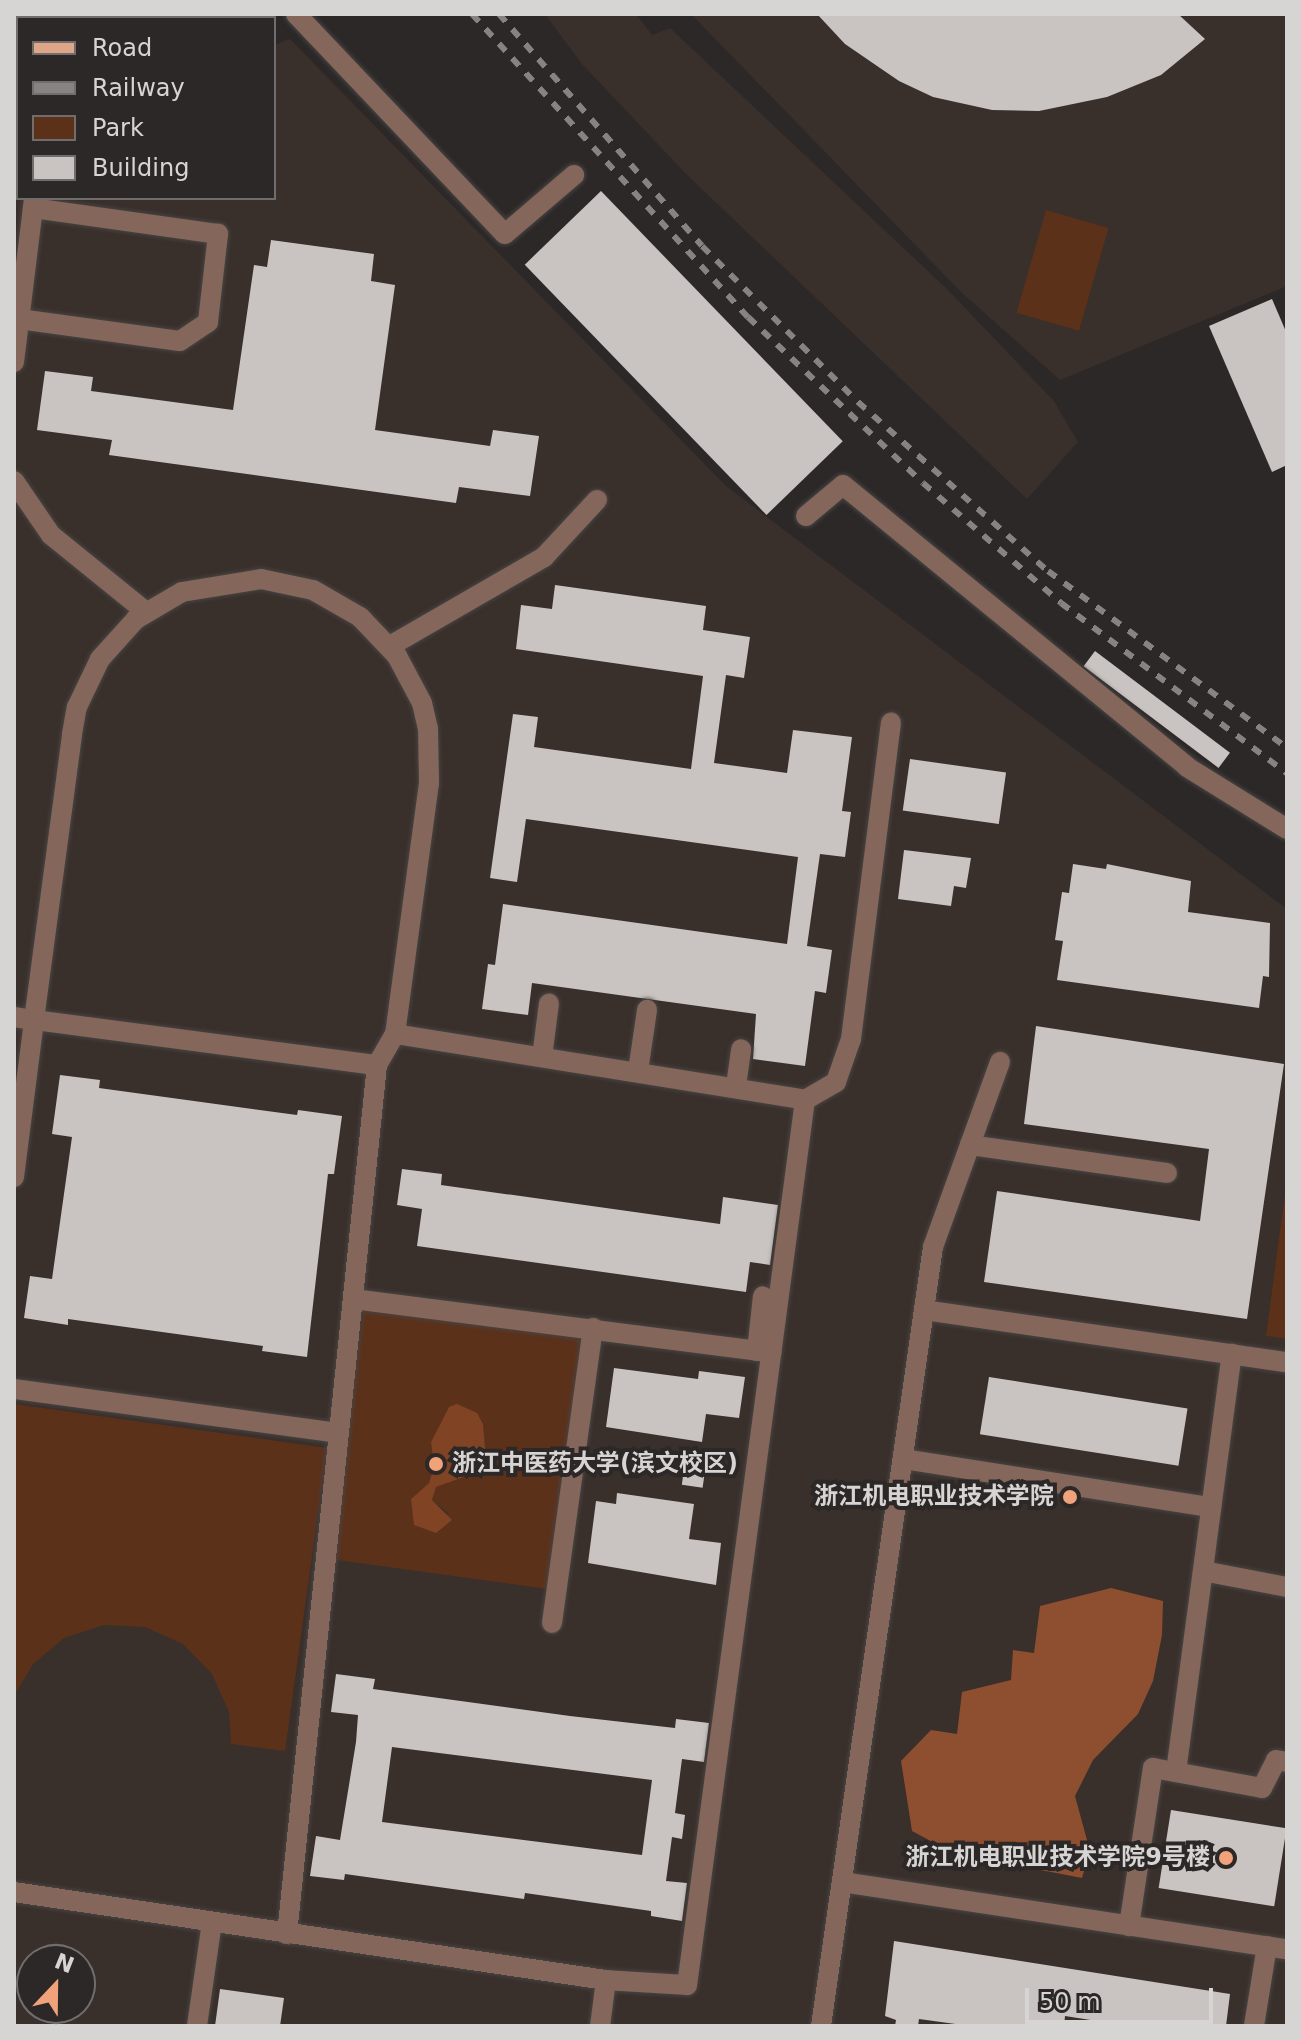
<!DOCTYPE html>
<meta charset="utf-8">
<style>
body{margin:0}
#map{position:relative;width:1301px;height:2040px;overflow:hidden;background:#2c2827;font-family:"DejaVu Sans","Noto Sans SC",sans-serif}
div>[style]{position:absolute}
.built>*{inset:0;background:#392f2b}
.green>*{inset:0;background:#5c311a;transform-origin:0 0}
.forest>*{inset:0;background:#8d4f2f}
.water>*{inset:0;background:#804323}
.building>*{inset:0;background:#c9c4c2;transform-origin:0 0}
.roads{filter:drop-shadow(0 0 2px #474443) drop-shadow(0 0 2px #474443)}
.minor>*{height:20px;margin:-10px;padding:0 10px;transform-origin:10px;border-radius:10px;background:#84675a}
.major>*{height:20px;margin:-10px;padding:0 10px;transform-origin:10px;border-radius:10px;background:#dfa588}
.rail>*{height:6px;margin-top:-3px;transform-origin:0;background:repeating-linear-gradient(90deg,#868382 0 10px,transparent 0 20px)}
.dots>*{width:22px;height:22px;translate:-50% -50%;box-sizing:border-box;border:4px solid #2c2827;border-radius:50%}
span{translate:-50% -50%;white-space:nowrap;text-align:center;line-height:1.15;-webkit-text-stroke:8px #2c2827;paint-order:stroke}
.poi-label{font-size:24px;color:#d7d5d3;font-weight:700}
.left{translate:0 -50%;text-align:left}
.right{translate:-100% -50%;text-align:right}
.frame{position:absolute;inset:0;border:16px solid #d7d5d3;pointer-events:none}
.legend{position:absolute;left:16px;top:16px;width:260px;height:184px;box-sizing:border-box;background:#2c2827;border:2px solid #706d6c;margin:0;padding:10px 14px;list-style:none;font-size:24px;color:#d7d5d3}
.legend li{display:flex;align-items:center;gap:16px;height:40px}
.legend b{width:40px;border:2px solid #706d6c}
.north{position:absolute;left:16px;top:1944px;width:80px;height:80px;box-sizing:border-box;background:#2c2827;border:2px solid #706d6c;border-radius:50%;rotate:22deg;font-size:22px;font-weight:700;line-height:32px;text-align:center;color:#d7d5d3}
.north::after{content:'';display:block;margin:auto;width:28px;height:36px;background:#f0a27b;clip-path:polygon(50% 0,100% 100%,50% 72%,0 100%)}
.scale{position:absolute;left:1025px;top:1988px;width:188px;height:36px;box-sizing:border-box;border:4px solid #d7d5d3;border-top:0;padding-left:10px;font-size:24px;line-height:28px;white-space:nowrap;color:#d7d5d3;-webkit-text-stroke:6px #2c2827;paint-order:stroke}
</style>
<div id="map">
<div class="built">
<div style="clip-path:polygon(545px 14px,636px 14px,652px 35px,670px 28px,948px 290px,1054px 401px,1078px 442px,1027px 499px,687px 175px,581px 63px)"></div>
<div style="clip-path:polygon(691px 14px,1287px 14px,1287px 286px,1060px 380px,962px 293px)"></div>
<div style="clip-path:polygon(evenodd,290px 39px,726px 486px,1287px 909px,1287px 2026px,14px 2026px,14px 185px,18px 182px,18px 198px,274px 198px,274px 45px,290px 39px,32px 1960px,80px 1960px,80px 2008px,32px 2008px,32px 1960px)"></div>
</div>
<div class="green">
<div style="left:1046px;top:210px;width:65px;height:107px;rotate:16deg"></div>
<div style="clip-path:polygon(1287px 1179px,1287px 1339px,1266px 1336px)"></div>
<div style="clip-path:polygon(evenodd,364px 1307px,583px 1338px,548px 1589px,330px 1559px,364px 1307px,449px 1407px,483px 1424px,485px 1453px,460px 1477px,436px 1487px,432px 1500px,450px 1515px,411px 1499px,429px 1483px,434px 1466px,431px 1442px,449px 1407px)"></div>
<div style="clip-path:polygon(14px 1404px,327px 1448px,285px 1751px,231px 1744px,229px 1712px,212px 1674px,183px 1644px,145px 1627px,104px 1625px,64px 1638px,33px 1664px,14px 1696px)"></div>
</div>
<div class="forest">
<div style="clip-path:polygon(1111px 1588px,1163px 1601px,1162px 1635px,1153px 1681px,1138px 1714px,1093px 1760px,1075px 1796px,1090px 1851px,1082px 1878px,953px 1853px,912px 1831px,901px 1761px,931px 1730px,957px 1734px,962px 1692px,1011px 1680px,1013px 1650px,1034px 1653px,1040px 1606px)"></div>
</div>
<div class="water">
<div style="clip-path:polygon(457px 1404px,477px 1413px,483px 1424px,486px 1459px,472px 1474px,436px 1487px,432px 1500px,452px 1520px,436px 1533px,414px 1525px,411px 1499px,429px 1483px,434px 1466px,431px 1442px,449px 1407px)"></div>
</div>
<div class="building">
<div style="clip-path:polygon(817px 14px,1178px 14px,1205px 39px,1161px 75px,1107px 97px,1039px 111px,992px 110px,933px 97px,899px 81px,845px 44px)"></div>
<div style="left:601px;top:191px;width:348px;height:106px;rotate:46deg"></div>
<div style="clip-path:polygon(271px 240px,374px 254px,371px 281px,395px 285px,375px 430px,490px 446px,493px 430px,539px 436px,530px 496px,459px 487px,456px 503px,109px 455px,112px 440px,37px 430px,45px 371px,93px 377px,91px 391px,233px 410px,254px 265px,267px 267px)"></div>
<div style="clip-path:polygon(1272px 299px,1287px 334px,1287px 465px,1272px 472px,1209px 326px)"></div>
<div style="clip-path:polygon(555px 585px,706px 606px,703px 630px,750px 637px,744px 678px,726px 675px,714px 763px,787px 773px,793px 730px,852px 737px,842px 811px,851px 812px,845px 857px,820px 854px,807px 946px,832px 950px,826px 993px,815px 991px,805px 1066px,753px 1059px,756px 1014px,532px 983px,528px 1015px,482px 1009px,488px 964px,495px 965px,503px 904px,787px 944px,798px 857px,526px 819px,517px 882px,490px 878px,513px 714px,538px 717px,534px 747px,691px 769px,703px 676px,516px 649px,521px 605px,552px 609px)"></div>
<div style="left:1095px;top:651px;width:169px;height:19px;rotate:37deg"></div>
<div style="left:910px;top:759px;width:97px;height:52px;rotate:8deg"></div>
<div style="clip-path:polygon(904px 850px,971px 858px,966px 888px,954px 886px,951px 906px,898px 899px)"></div>
<div style="clip-path:polygon(1073px 864px,1106px 869px,1107px 864px,1191px 881px,1188px 912px,1270px 923px,1269px 977px,1263px 976px,1259px 1008px,1057px 980px,1063px 941px,1055px 940px,1062px 892px,1069px 893px)"></div>
<div style="clip-path:polygon(1036px 1026px,1284px 1064px,1247px 1319px,984px 1282px,997px 1191px,1200px 1221px,1209px 1149px,1024px 1124px)"></div>
<div style="clip-path:polygon(60px 1075px,100px 1080px,99px 1088px,297px 1115px,298px 1110px,342px 1116px,334px 1174px,328px 1174px,307px 1357px,262px 1351px,263px 1346px,68px 1319px,68px 1325px,24px 1318px,30px 1276px,52px 1279px,72px 1137px,52px 1134px)"></div>
<div style="clip-path:polygon(402px 1169px,442px 1174px,441px 1185px,720px 1224px,723px 1197px,778px 1205px,770px 1265px,750px 1262px,746px 1292px,417px 1246px,422px 1209px,397px 1205px)"></div>
<div style="clip-path:polygon(614px 1368px,698px 1379px,699px 1371px,745px 1377px,739px 1418px,706px 1414px,702px 1442px,606px 1427px)"></div>
<div style="left:989px;top:1377px;width:201px;height:58px;rotate:9deg"></div>
<div style="left:686px;top:1455px;width:21px;height:30px;rotate:8deg"></div>
<div style="clip-path:polygon(617px 1493px,694px 1504px,689px 1539px,721px 1543px,716px 1585px,588px 1563px,596px 1501px,616px 1504px)"></div>
<div style="clip-path:polygon(evenodd,336px 1674px,375px 1679px,373px 1689px,570px 1716px,675px 1728px,676px 1719px,709px 1723px,704px 1762px,682px 1759px,675px 1813px,685px 1815px,682px 1839px,672px 1837px,666px 1881px,687px 1883px,682px 1921px,651px 1916px,651px 1911px,525px 1893px,524px 1899px,345px 1874px,344px 1880px,310px 1876px,316px 1836px,340px 1840px,356px 1742px,358px 1715px,331px 1712px,336px 1674px,392px 1747px,652px 1780px,642px 1855px,382px 1822px,392px 1747px)"></div>
<div style="left:1171px;top:1810px;width:117px;height:79px;rotate:9deg"></div>
<div style="clip-path:polygon(894px 1941px,1230px 1994px,1226px 2026px,1129px 2026px,1065px 2016px,1064px 2026px,970px 2026px,919px 2019px,918px 2026px,895px 2026px,896px 2020px,885px 2016px)"></div>
<div style="clip-path:polygon(220px 1989px,284px 1998px,280px 2026px,215px 2026px)"></div>
</div>
<div class="roads">
<div class="minor">
<div style="left:296px;top:14px;width:303px;rotate:46.5deg"></div>
<div style="left:505px;top:234px;width:91px;rotate:-40.5deg"></div>
<div style="left:195px;top:18px;width:7px;rotate:-34deg"></div>
<div style="left:19px;top:319px;width:162px;rotate:7.8deg"></div>
<div style="left:180px;top:341px;width:34px;rotate:-34deg"></div>
<div style="left:208px;top:322px;width:89px;rotate:-83.5deg"></div>
<div style="left:218px;top:234px;width:187px;rotate:-172deg"></div>
<div style="left:14px;top:362px;width:165px;rotate:-83deg"></div>
<div style="left:14px;top:481px;width:65px;rotate:55.6deg"></div>
<div style="left:51px;top:535px;width:122px;rotate:39deg"></div>
<div style="left:806px;top:516px;width:48px;rotate:-40deg"></div>
<div style="left:843px;top:485px;width:445px;rotate:39.3deg"></div>
<div style="left:1187px;top:767px;width:118px;rotate:31.8deg"></div>
<div style="left:390px;top:646px;width:178px;rotate:-30deg"></div>
<div style="left:544px;top:557px;width:78px;rotate:-47.1deg"></div>
<div style="left:14px;top:1017px;width:20px;rotate:9deg"></div>
<div style="left:34px;top:1020px;width:289px;rotate:-82.4deg"></div>
<div style="left:72px;top:734px;width:27px;rotate:-80deg"></div>
<div style="left:77px;top:707px;width:53px;rotate:-64.4deg"></div>
<div style="left:100px;top:659px;width:54px;rotate:-48deg"></div>
<div style="left:136px;top:619px;width:53px;rotate:-30.4deg"></div>
<div style="left:182px;top:592px;width:80px;rotate:-9.3deg"></div>
<div style="left:261px;top:579px;width:53px;rotate:11.9deg"></div>
<div style="left:313px;top:590px;width:54px;rotate:29.9deg"></div>
<div style="left:360px;top:617px;width:54px;rotate:46.5deg"></div>
<div style="left:397px;top:656px;width:53px;rotate:62deg"></div>
<div style="left:422px;top:703px;width:27px;rotate:77deg"></div>
<div style="left:428px;top:729px;width:54px;rotate:88.9deg"></div>
<div style="left:429px;top:783px;width:253px;rotate:97.7deg"></div>
<div style="left:542px;top:1057px;width:54px;rotate:-82.6deg"></div>
<div style="left:377px;top:1065px;width:36px;rotate:-60deg"></div>
<div style="left:395px;top:1034px;width:415px;rotate:9.1deg"></div>
<div style="left:805px;top:1100px;width:893px;rotate:97.59deg"></div>
<div style="left:687px;top:1985px;width:81px;rotate:-176.5deg"></div>
<div style="left:638px;top:1071px;width:62px;rotate:-81.6deg"></div>
<div style="left:736px;top:1086px;width:37px;rotate:-82deg"></div>
<div style="left:805px;top:1100px;width:36px;rotate:-30deg"></div>
<div style="left:836px;top:1082px;width:46px;rotate:-70.8deg"></div>
<div style="left:851px;top:1039px;width:319px;rotate:-82.8deg"></div>
<div style="left:970px;top:1145px;width:199px;rotate:8.1deg"></div>
<div style="left:14px;top:1177px;width:158px;rotate:-82.7deg"></div>
<div style="left:34px;top:1020px;width:346px;rotate:7.5deg"></div>
<div style="left:377px;top:1065px;width:874px;rotate:95.91deg"></div>
<div style="left:353px;top:1299px;width:422px;rotate:7.3deg"></div>
<div style="left:924px;top:1310px;width:367px;rotate:8.2deg"></div>
<div style="left:757px;top:1351px;width:55px;rotate:-83.8deg"></div>
<div style="left:14px;top:1389px;width:328px;rotate:7.7deg"></div>
<div style="left:903px;top:1459px;width:312px;rotate:8.9deg"></div>
<div style="left:1203px;top:1571px;width:86px;rotate:10.8deg"></div>
<div style="left:552px;top:1623px;width:298px;rotate:-82.1deg"></div>
<div style="left:1176px;top:1772px;width:422px;rotate:-82.4deg"></div>
<div style="left:842px;top:1882px;width:450px;rotate:8.6deg"></div>
<div style="left:14px;top:1892px;width:599px;rotate:8.46deg"></div>
<div style="left:606px;top:1980px;width:46px;rotate:97.4deg"></div>
<div style="left:1129px;top:1926px;width:160px;rotate:-81.4deg"></div>
<div style="left:1153px;top:1768px;width:111px;rotate:10.4deg"></div>
<div style="left:1262px;top:1788px;width:31px;rotate:-63deg"></div>
<div style="left:1276px;top:1760px;width:11px;rotate:10deg"></div>
<div style="left:197px;top:2026px;width:105px;rotate:-81.8deg"></div>
<div style="left:821px;top:2026px;width:787px;rotate:-81.82deg"></div>
<div style="left:933px;top:1247px;width:197px;rotate:-70.1deg"></div>
<div style="left:1254px;top:2026px;width:81px;rotate:-80.8deg"></div>
</div>
<div class="major">
<div style="left:22px;top:18px;width:7px;rotate:-34deg"></div>
<div style="left:92px;top:18px;width:7px;rotate:-34deg"></div>
<div style="left:14px;top:70px;width:4px;rotate:-27deg"></div>
</div>
</div>
<div class="rail">
<div style="left:472px;top:14px;width:410px;rotate:47.7deg"></div>
<div style="left:748px;top:317px;width:241px;rotate:43.5deg"></div>
<div style="left:923px;top:483px;width:183px;rotate:41deg"></div>
<div style="left:1061px;top:603px;width:283px;rotate:37deg"></div>
<div style="left:499px;top:14px;width:308px;rotate:48.8deg"></div>
<div style="left:702px;top:246px;width:221px;rotate:45deg"></div>
<div style="left:858px;top:402px;width:254px;rotate:41.7deg"></div>
<div style="left:1048px;top:571px;width:297px;rotate:36.5deg"></div>
</div>
<div class="dots">
<div style="left:436px;top:1464px;background:#f0a27b"></div>
<div style="left:1070px;top:1497px;background:#f0a27b"></div>
<div style="left:1226px;top:1858px;background:#f0a27b"></div>
</div>
<div class="poi-label">
<span class="left" style="left:452px;top:1464px">浙江中医药大学(滨文校区)</span>
<span class="right" style="left:1054px;top:1497px">浙江机电职业技术学院</span>
<span class="right" style="left:1210px;top:1858px">浙江机电职业技术学院9号楼</span>
</div>
<div class="frame"></div>
<ul class="legend">
<li><b style="height:10px;background:#dfa588"></b>Road</li>
<li><b style="height:10px;background:#868382"></b>Railway</li>
<li><b style="height:22px;background:#5c311a"></b>Park</li>
<li><b style="height:22px;background:#c9c4c2"></b>Building</li>
</ul>
<div class="north">N</div>
<div class="scale">50 m</div>
</div>
